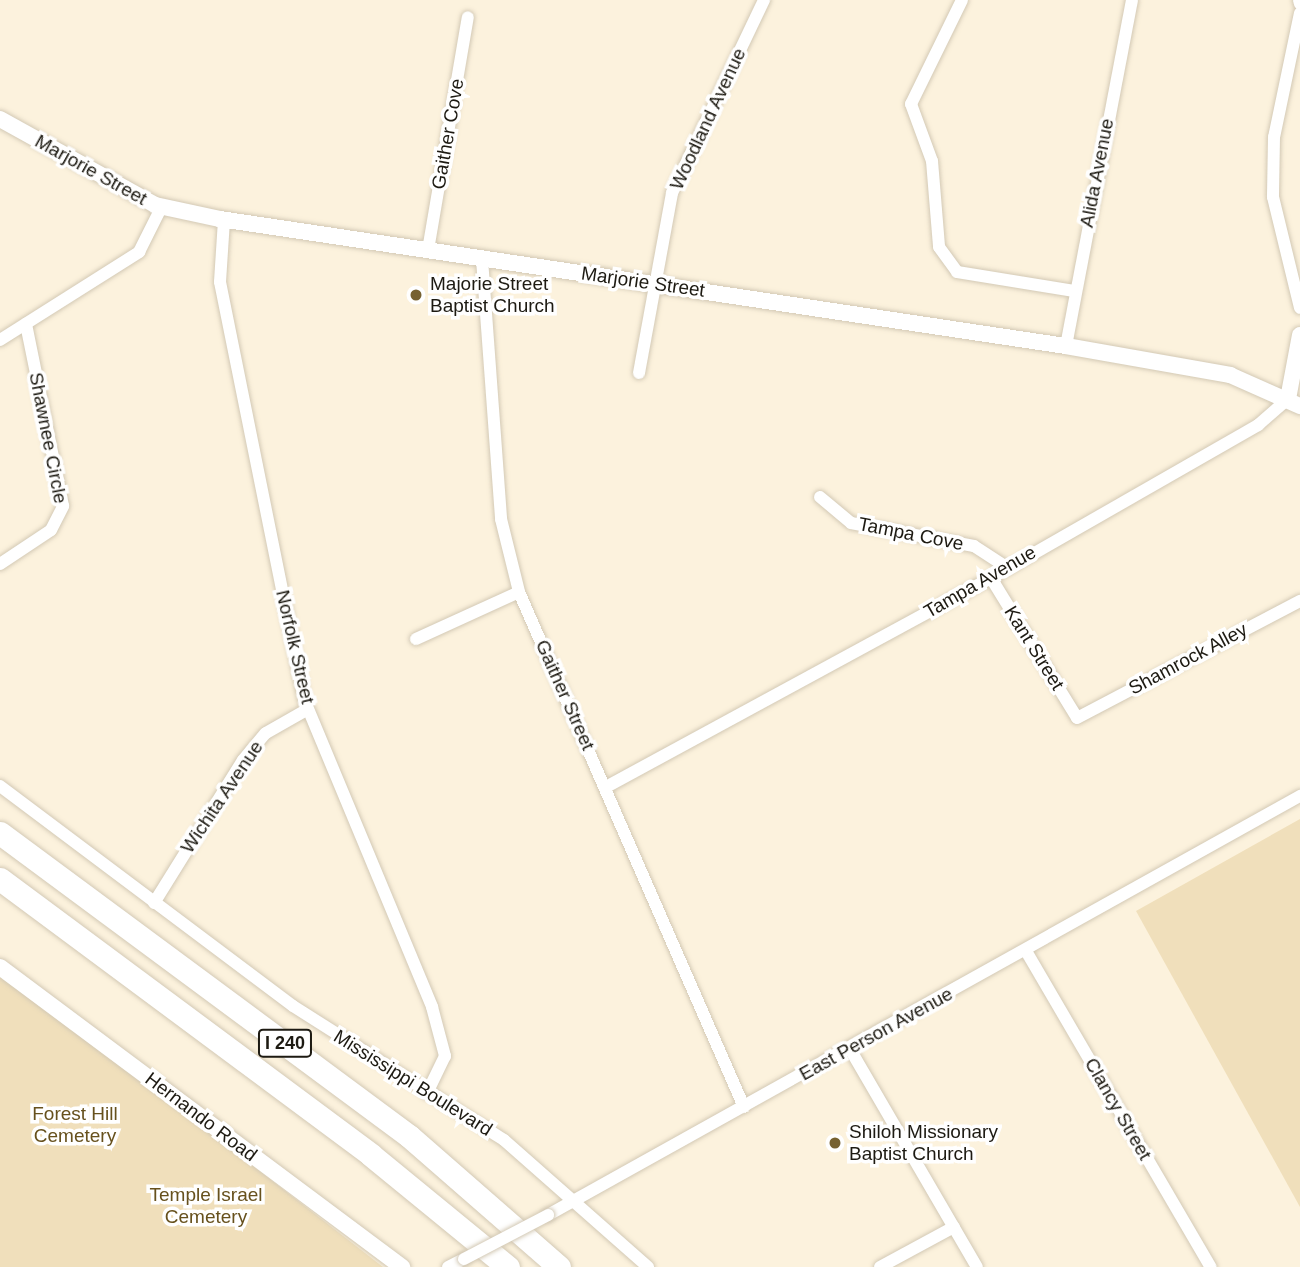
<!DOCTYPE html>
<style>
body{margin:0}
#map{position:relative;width:1300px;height:1267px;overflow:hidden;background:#fcf2dd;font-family:Arial,sans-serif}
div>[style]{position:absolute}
.green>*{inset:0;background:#f0dfbb}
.roads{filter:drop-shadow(0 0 2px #d3c9b5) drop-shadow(0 0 2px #d3c9b5)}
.minor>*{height:12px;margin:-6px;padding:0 6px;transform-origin:6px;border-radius:6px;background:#fff}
.tertiary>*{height:16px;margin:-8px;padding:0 8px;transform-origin:8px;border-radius:8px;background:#fff}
.motorway>*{height:23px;margin:-11.5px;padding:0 11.5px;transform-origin:11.5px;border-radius:11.5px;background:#fff}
.bridges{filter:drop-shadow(0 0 2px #d3c9b5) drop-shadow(0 0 2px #d3c9b5)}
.minor-bridge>*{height:12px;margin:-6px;padding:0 6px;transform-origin:6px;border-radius:6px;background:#fff}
.dots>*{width:19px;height:19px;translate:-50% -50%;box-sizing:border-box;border:4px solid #fff;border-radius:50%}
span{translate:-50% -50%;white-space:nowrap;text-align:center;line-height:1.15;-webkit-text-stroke:7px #fff;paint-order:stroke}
.shield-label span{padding:2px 5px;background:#fff;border:2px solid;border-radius:5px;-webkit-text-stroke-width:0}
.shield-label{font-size:18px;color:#1d1a12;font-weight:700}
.street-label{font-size:19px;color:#1d1a12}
.poi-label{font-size:19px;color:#1d1a12}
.left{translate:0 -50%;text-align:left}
.park-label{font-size:19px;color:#67511d}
</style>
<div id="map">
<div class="green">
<div style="clip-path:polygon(1300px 819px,1300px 1207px,1136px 911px)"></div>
<div style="clip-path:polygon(0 976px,212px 1134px,383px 1267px,0 1267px)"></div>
</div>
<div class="roads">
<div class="minor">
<div style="left:962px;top:0;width:116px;rotate:116.1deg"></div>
<div style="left:911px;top:104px;width:61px;rotate:69.8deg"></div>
<div style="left:932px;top:161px;width:86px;rotate:85.3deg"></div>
<div style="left:939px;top:247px;width:31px;rotate:54deg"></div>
<div style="left:957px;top:272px;width:119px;rotate:9.2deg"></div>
<div style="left:1299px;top:0;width:4px;rotate:76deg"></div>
<div style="left:1300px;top:13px;width:127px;rotate:101.8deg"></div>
<div style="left:1274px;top:137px;width:60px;rotate:91deg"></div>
<div style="left:1273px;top:197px;width:114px;rotate:76.3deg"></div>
<div style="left:224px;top:220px;width:62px;rotate:93.7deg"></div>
<div style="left:220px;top:282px;width:425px;rotate:78.6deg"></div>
<div style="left:304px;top:699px;width:334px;rotate:67.4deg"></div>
<div style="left:432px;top:1007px;width:51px;rotate:75.1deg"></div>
<div style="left:445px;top:1056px;width:41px;rotate:115.9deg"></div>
<div style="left:428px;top:250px;width:236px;rotate:-80.3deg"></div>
<div style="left:482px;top:259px;width:261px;rotate:85.8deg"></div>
<div style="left:501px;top:519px;width:75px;rotate:76.1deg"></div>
<div style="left:519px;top:592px;width:562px;rotate:66.4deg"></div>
<div style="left:0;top:340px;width:165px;rotate:-32.3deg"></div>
<div style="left:139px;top:252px;width:51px;rotate:-63.4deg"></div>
<div style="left:1066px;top:346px;width:352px;rotate:-79.2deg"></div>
<div style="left:639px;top:373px;width:183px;rotate:-79.6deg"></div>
<div style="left:672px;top:193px;width:214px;rotate:-64.5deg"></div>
<div style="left:820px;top:497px;width:40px;rotate:40deg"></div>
<div style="left:851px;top:523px;width:125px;rotate:10.6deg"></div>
<div style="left:974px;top:546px;width:38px;rotate:33deg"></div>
<div style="left:0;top:564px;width:61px;rotate:-33.7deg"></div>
<div style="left:51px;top:530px;width:27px;rotate:-63deg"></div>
<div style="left:63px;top:506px;width:186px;rotate:-101.5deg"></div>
<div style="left:991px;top:578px;width:164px;rotate:58.4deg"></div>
<div style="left:1077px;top:718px;width:252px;rotate:-27.7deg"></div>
<div style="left:416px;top:639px;width:113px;rotate:-24.5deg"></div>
<div style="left:0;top:786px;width:366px;rotate:36.9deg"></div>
<div style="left:293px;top:1006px;width:250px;rotate:32.4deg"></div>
<div style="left:504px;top:1140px;width:192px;rotate:41.4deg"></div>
<div style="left:606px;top:787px;width:438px;rotate:-28.5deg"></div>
<div style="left:991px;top:578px;width:308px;rotate:-29.8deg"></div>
<div style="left:1258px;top:425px;width:40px;rotate:-41deg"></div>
<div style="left:154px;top:903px;width:168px;rotate:-58.1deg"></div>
<div style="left:243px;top:760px;width:35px;rotate:-50deg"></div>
<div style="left:266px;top:733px;width:48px;rotate:-29.7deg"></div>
<div style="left:1026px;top:951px;width:366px;rotate:59.7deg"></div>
<div style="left:850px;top:1049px;width:252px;rotate:59.8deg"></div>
<div style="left:548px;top:1215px;width:861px;rotate:-29.13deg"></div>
<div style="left:448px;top:1267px;width:18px;rotate:-27deg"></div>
<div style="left:880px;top:1267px;width:84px;rotate:-28.4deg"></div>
</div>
<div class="tertiary">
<div style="left:0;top:119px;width:177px;rotate:29deg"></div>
<div style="left:155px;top:205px;width:66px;rotate:12.2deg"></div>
<div style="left:220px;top:219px;width:855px;rotate:8.54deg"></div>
<div style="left:1066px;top:346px;width:167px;rotate:10deg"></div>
<div style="left:1230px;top:375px;width:77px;rotate:23.9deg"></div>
<div style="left:1288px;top:399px;width:65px;rotate:-79.4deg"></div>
<div style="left:0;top:967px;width:502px;rotate:36.73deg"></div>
</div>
<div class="motorway">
<div style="left:0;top:833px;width:509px;rotate:36.53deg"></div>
<div style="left:409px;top:1136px;width:199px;rotate:41.1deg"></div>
<div style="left:0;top:879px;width:462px;rotate:36.6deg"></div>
<div style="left:371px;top:1155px;width:177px;rotate:39.3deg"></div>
</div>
</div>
<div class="bridges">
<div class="minor-bridge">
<div style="left:464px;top:1259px;width:95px;rotate:-27.6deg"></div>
</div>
</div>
<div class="dots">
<div style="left:416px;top:295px;background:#766130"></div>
<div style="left:835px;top:1143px;background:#766130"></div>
</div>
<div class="shield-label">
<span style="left:285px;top:1043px">I 240</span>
</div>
<div class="street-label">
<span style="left:708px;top:119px;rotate:-65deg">Woodland Avenue</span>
<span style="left:448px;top:134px;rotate:-80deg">Gaither Cove</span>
<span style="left:91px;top:170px;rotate:29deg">Marjorie Street</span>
<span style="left:1097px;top:173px;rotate:-79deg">Alida Avenue</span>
<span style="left:643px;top:282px;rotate:8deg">Marjorie Street</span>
<span style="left:48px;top:438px;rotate:79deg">Shawnee Circle</span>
<span style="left:911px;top:534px;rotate:11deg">Tampa Cove</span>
<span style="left:980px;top:582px;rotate:-30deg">Tampa Avenue</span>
<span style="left:295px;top:647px;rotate:77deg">Norfolk Street</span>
<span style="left:1034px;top:648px;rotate:58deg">Kant Street</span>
<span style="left:1188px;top:659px;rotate:-28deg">Shamrock Alley</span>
<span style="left:565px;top:695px;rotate:66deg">Gaither Street</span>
<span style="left:222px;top:797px;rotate:-56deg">Wichita Avenue</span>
<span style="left:876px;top:1034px;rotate:-29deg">East Person Avenue</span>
<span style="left:413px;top:1083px;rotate:32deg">Mississippi Boulevard</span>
<span style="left:1118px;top:1109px;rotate:60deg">Clancy Street</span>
<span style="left:201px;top:1117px;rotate:37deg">Hernando Road</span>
</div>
<div class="poi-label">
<span class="left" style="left:430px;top:295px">Majorie Street<br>Baptist Church</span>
<span class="left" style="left:849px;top:1143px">Shiloh Missionary<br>Baptist Church</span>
</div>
<div class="park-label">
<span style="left:75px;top:1125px">Forest Hill<br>Cemetery</span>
<span style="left:206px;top:1206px">Temple Israel<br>Cemetery</span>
</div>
</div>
